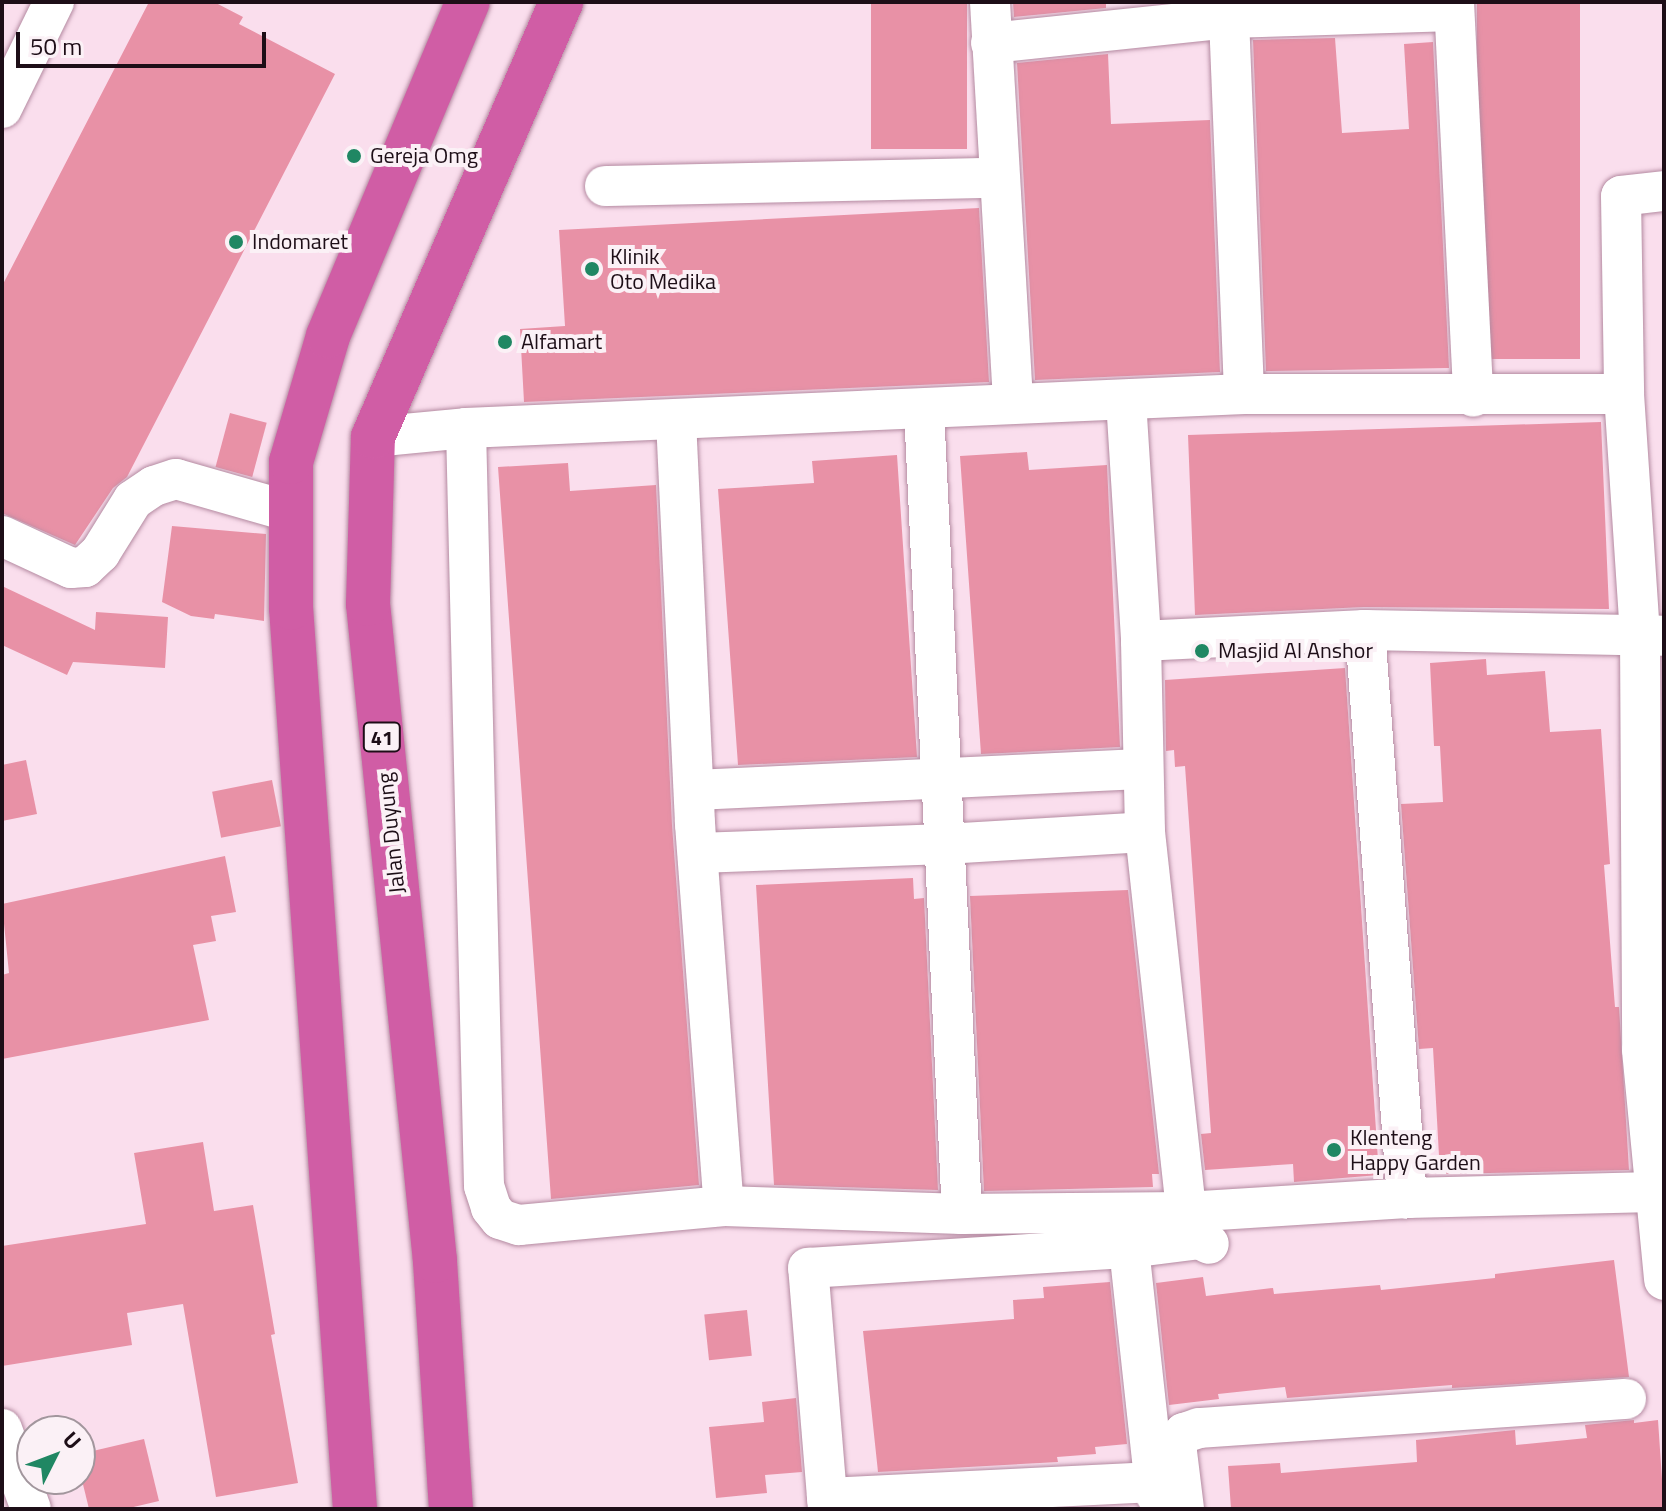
<!DOCTYPE html>
<style>
body{margin:0}
#map{position:relative;width:1666px;height:1511px;overflow:hidden;background:#fadeed;font-family:"Titillium Web",sans-serif}
div>[style]{position:absolute}
.building>*{inset:0;background:#e891a6;transform-origin:0 0}
.roads{filter:drop-shadow(0 0 2px #b48aa1) drop-shadow(0 0 2px #b48aa1)}
.street>*{height:40px;margin:-20px;padding:0 20px;transform-origin:20px;border-radius:20px;background:#fff}
.highway>*{height:44px;margin:-22px;padding:0 22px;transform-origin:22px;border-radius:22px;background:#d05da5}
.dots>*{width:22px;height:22px;translate:-50% -50%;box-sizing:border-box;border:4px solid #fbf1f6;border-radius:50%}
span{translate:-50% -50%;white-space:nowrap;text-align:center;line-height:1.15;-webkit-text-stroke:8px #fbf1f6;paint-order:stroke}
.shield-label span{padding:2px 6px;background:#fbf1f6;border:2px solid;border-radius:6px;-webkit-text-stroke-width:0}
.shield-label{font-size:20px;color:#1d0e17;font-weight:700}
.poi-label{font-size:22px;color:#1d0e17}
.left{translate:0 -50%;text-align:left}
.street-label{font-size:22px;color:#1d0e17}
.frame{position:absolute;inset:0;border:4px solid #1d0e17;pointer-events:none}
.north{position:absolute;left:16px;top:1415px;width:80px;height:80px;box-sizing:border-box;background:#fbf1f6;border:2px solid #a2969d;border-radius:50%;rotate:48deg;font-size:22px;font-weight:700;line-height:32px;text-align:center;color:#1d0e17}
.north::after{content:'';display:block;margin:auto;width:28px;height:36px;background:#208763;clip-path:polygon(50% 0,100% 100%,50% 72%,0 100%)}
.scale{position:absolute;left:16px;top:32px;width:250px;height:36px;box-sizing:border-box;border:4px solid #1d0e17;border-top:0;padding-left:10px;font-size:24px;line-height:28px;white-space:nowrap;color:#1d0e17;-webkit-text-stroke:6px #fbf1f6;paint-order:stroke}
</style>
<div id="map">
<div class="building">
<div style="clip-path:polygon(149px 2px,214px 2px,243px 17px,239px 24px,335px 74px,127px 477px,113px 488px,75px 545px,2px 513px,2px 286px)"></div>
<div style="left:871px;top:2px;width:96px;height:147px"></div>
<div style="clip-path:polygon(1013px 2px,1106px 2px,1106px 8px,1014px 17px)"></div>
<div style="left:1477px;top:2px;width:103px;height:357px"></div>
<div style="clip-path:polygon(1335px 38px,1342px 133px,1409px 129px,1404px 44px,1433px 42px,1449px 368px,1266px 371px,1253px 40px)"></div>
<div style="clip-path:polygon(1108px 54px,1111px 124px,1210px 120px,1220px 372px,1035px 380px,1017px 63px)"></div>
<div style="clip-path:polygon(979px 208px,989px 382px,524px 402px,520px 329px,565px 326px,559px 230px)"></div>
<div style="left:230px;top:413px;width:38px;height:56px;rotate:15deg"></div>
<div style="clip-path:polygon(1601px 422px,1609px 609px,1364px 607px,1195px 615px,1188px 435px)"></div>
<div style="clip-path:polygon(1027px 452px,1029px 470px,1107px 465px,1120px 747px,981px 754px,960px 456px)"></div>
<div style="clip-path:polygon(897px 455px,917px 757px,738px 765px,718px 489px,814px 483px,812px 461px)"></div>
<div style="clip-path:polygon(568px 463px,570px 491px,656px 485px,672px 825px,699px 1185px,551px 1199px,498px 467px)"></div>
<div style="clip-path:polygon(172px 526px,266px 534px,264px 621px,215px 614px,214px 619px,191px 616px,162px 602px)"></div>
<div style="clip-path:polygon(2px 586px,95px 630px,96px 612px,168px 617px,165px 668px,73px 662px,67px 675px,2px 645px)"></div>
<div style="clip-path:polygon(1486px 659px,1487px 675px,1545px 671px,1550px 732px,1601px 729px,1610px 864px,1604px 865px,1615px 1007px,1619px 1007px,1629px 1170px,1440px 1174px,1433px 1048px,1419px 1049px,1401px 804px,1443px 802px,1440px 746px,1434px 746px,1430px 663px)"></div>
<div style="clip-path:polygon(1345px 668px,1379px 1175px,1294px 1182px,1293px 1164px,1205px 1170px,1201px 1134px,1211px 1133px,1185px 766px,1175px 767px,1174px 750px,1166px 751px,1165px 680px)"></div>
<div style="clip-path:polygon(26px 760px,37px 814px,2px 821px,2px 765px)"></div>
<div style="left:272px;top:780px;width:47px;height:61px;rotate:79deg"></div>
<div style="clip-path:polygon(225px 856px,236px 912px,211px 916px,216px 941px,193px 945px,209px 1020px,2px 1059px,2px 975px,9px 973px,2px 904px)"></div>
<div style="clip-path:polygon(913px 878px,914px 899px,924px 898px,938px 1190px,774px 1185px,756px 885px)"></div>
<div style="clip-path:polygon(1128px 890px,1159px 1174px,1152px 1174px,1153px 1187px,984px 1191px,970px 896px)"></div>
<div style="clip-path:polygon(203px 1142px,214px 1211px,253px 1205px,275px 1334px,271px 1335px,298px 1483px,216px 1497px,183px 1304px,127px 1313px,132px 1345px,2px 1366px,2px 1246px,146px 1224px,134px 1153px)"></div>
<div style="clip-path:polygon(1614px 1260px,1629px 1377px,1452px 1388px,1452px 1385px,1287px 1398px,1285px 1387px,1218px 1394px,1219px 1399px,1169px 1405px,1156px 1283px,1203px 1277px,1206px 1296px,1273px 1288px,1274px 1294px,1380px 1285px,1381px 1290px,1495px 1278px,1495px 1274px)"></div>
<div style="clip-path:polygon(1110px 1282px,1127px 1444px,1095px 1447px,1096px 1454px,1057px 1457px,1058px 1462px,878px 1472px,863px 1331px,1014px 1319px,1013px 1300px,1044px 1298px,1043px 1287px)"></div>
<div style="left:747px;top:1310px;width:46px;height:43px;rotate:84deg"></div>
<div style="clip-path:polygon(796px 1398px,802px 1472px,765px 1475px,767px 1493px,716px 1498px,709px 1427px,764px 1422px,762px 1402px)"></div>
<div style="clip-path:polygon(1634px 1420px,1634px 1423px,1658px 1420px,1664px 1509px,1231px 1509px,1228px 1466px,1280px 1463px,1281px 1473px,1417px 1462px,1416px 1440px,1515px 1430px,1516px 1445px,1587px 1438px,1585px 1425px)"></div>
<div style="clip-path:polygon(144px 1439px,159px 1501px,125px 1509px,89px 1509px,80px 1472px,80px 1454px)"></div>
</div>
<div class="roads">
<div class="street">
<div style="left:990px;top:2px;width:401px;rotate:86.7deg"></div>
<div style="left:1454px;top:2px;width:395px;rotate:87.2deg"></div>
<div style="left:1229px;top:18px;width:376px;rotate:87.7deg"></div>
<div style="left:991px;top:43px;width:239px;rotate:-6deg"></div>
<div style="left:1229px;top:18px;width:225px;rotate:-1.8deg"></div>
<div style="left:2px;top:108px;width:118px;rotate:-63.9deg"></div>
<div style="left:605px;top:186px;width:393px;rotate:-1.2deg"></div>
<div style="left:1664px;top:191px;width:43px;rotate:173.4deg"></div>
<div style="left:1621px;top:196px;width:198px;rotate:89.1deg"></div>
<div style="left:1624px;top:394px;width:240px;rotate:86.2deg"></div>
<div style="left:1640px;top:633px;width:417px;rotate:89.7deg"></div>
<div style="left:1642px;top:1050px;width:231px;rotate:84.5deg"></div>
<div style="left:1126px;top:400px;width:241px;rotate:86.4deg"></div>
<div style="left:1141px;top:641px;width:191px;rotate:88.8deg"></div>
<div style="left:1145px;top:832px;width:382px;rotate:83.8deg"></div>
<div style="left:924px;top:409px;width:806px;rotate:87.3deg"></div>
<div style="left:676px;top:420px;width:404px;rotate:87.3deg"></div>
<div style="left:695px;top:824px;width:383px;rotate:85.7deg"></div>
<div style="left:466px;top:428px;width:758px;rotate:88.64deg"></div>
<div style="left:484px;top:1186px;width:23px;rotate:72deg"></div>
<div style="left:491px;top:1208px;width:14px;rotate:51deg"></div>
<div style="left:500px;top:1219px;width:20px;rotate:18deg"></div>
<div style="left:519px;top:1225px;width:206px;rotate:-5.3deg"></div>
<div style="left:724px;top:1206px;width:238px;rotate:1.9deg"></div>
<div style="left:962px;top:1214px;width:224px;rotate:-0.5deg"></div>
<div style="left:1186px;top:1212px;width:221px;rotate:-3.6deg"></div>
<div style="left:1407px;top:1198px;width:248px;rotate:-1.4deg"></div>
<div style="left:373px;top:437px;width:93px;rotate:-5.5deg"></div>
<div style="left:466px;top:428px;width:779px;rotate:-2.5deg"></div>
<div style="left:1244px;top:394px;width:380px"></div>
<div style="left:2px;top:536px;width:76px;rotate:24.9deg"></div>
<div style="left:71px;top:568px;width:14px;rotate:-4deg"></div>
<div style="left:85px;top:567px;width:21px;rotate:-43deg"></div>
<div style="left:100px;top:553px;width:62px;rotate:-58.1deg"></div>
<div style="left:133px;top:500px;width:25px;rotate:-34deg"></div>
<div style="left:154px;top:486px;width:23px;rotate:-18deg"></div>
<div style="left:176px;top:479px;width:120px;rotate:16deg"></div>
<div style="left:1365px;top:630px;width:570px;rotate:85.77deg"></div>
<div style="left:1141px;top:641px;width:224px;rotate:-2.8deg"></div>
<div style="left:1365px;top:630px;width:299px;rotate:1.1deg"></div>
<div style="left:694px;top:790px;width:448px;rotate:-2.7deg"></div>
<div style="left:698px;top:853px;width:247px;rotate:-2.1deg"></div>
<div style="left:945px;top:844px;width:200px;rotate:-3.4deg"></div>
<div style="left:1129px;top:1248px;width:248px;rotate:83.8deg"></div>
<div style="left:2px;top:1429px;width:85px;rotate:70.1deg"></div>
<div style="left:827px;top:1498px;width:328px;rotate:-2.8deg"></div>
<div style="left:828px;top:1509px;width:242px;rotate:-94.7deg"></div>
<div style="left:808px;top:1268px;width:322px;rotate:-3.6deg"></div>
<div style="left:1129px;top:1248px;width:72px;rotate:-7.2deg"></div>
<div style="left:1200px;top:1239px;width:10px;rotate:29deg"></div>
<div style="left:1184px;top:1509px;width:65px;rotate:-97deg"></div>
<div style="left:1176px;top:1444px;width:14px;rotate:-54deg"></div>
<div style="left:1184px;top:1433px;width:16px;rotate:-18deg"></div>
<div style="left:1199px;top:1428px;width:428px;rotate:-3.9deg"></div>
</div>
<div class="highway">
<div style="left:355px;top:1509px;width:903px;rotate:-94.06deg"></div>
<div style="left:291px;top:608px;width:146px;rotate:-90deg"></div>
<div style="left:291px;top:462px;width:131px;rotate:-73.6deg"></div>
<div style="left:328px;top:336px;width:362px;rotate:-67.3deg"></div>
<div style="left:451px;top:1509px;width:249px;rotate:-93.7deg"></div>
<div style="left:435px;top:1261px;width:660px;rotate:-95.82deg"></div>
<div style="left:368px;top:604px;width:167px;rotate:-88.3deg"></div>
<div style="left:373px;top:437px;width:474px;rotate:-66.6deg"></div>
</div>
</div>
<div class="dots">
<div style="left:354px;top:156px;background:#208763"></div>
<div style="left:236px;top:242px;background:#208763"></div>
<div style="left:592px;top:269px;background:#208763"></div>
<div style="left:505px;top:342px;background:#208763"></div>
<div style="left:1202px;top:651px;background:#208763"></div>
<div style="left:1334px;top:1150px;background:#208763"></div>
</div>
<div class="shield-label">
<span style="left:382px;top:737px">41</span>
</div>
<div class="poi-label">
<span class="left" style="left:370px;top:156px">Gereja Omg</span>
<span class="left" style="left:252px;top:242px">Indomaret</span>
<span class="left" style="left:610px;top:269px">Klinik<br>Oto Medika</span>
<span class="left" style="left:521px;top:342px">Alfamart</span>
<span class="left" style="left:1218px;top:651px">Masjid Al Anshor</span>
<span class="left" style="left:1350px;top:1150px">Klenteng<br>Happy Garden</span>
</div>
<div class="street-label">
<span style="left:391px;top:833px;rotate:-96deg">Jalan Duyung</span>
</div>
<div class="frame"></div>
<div class="north">U</div>
<div class="scale">50 m</div>
</div>
